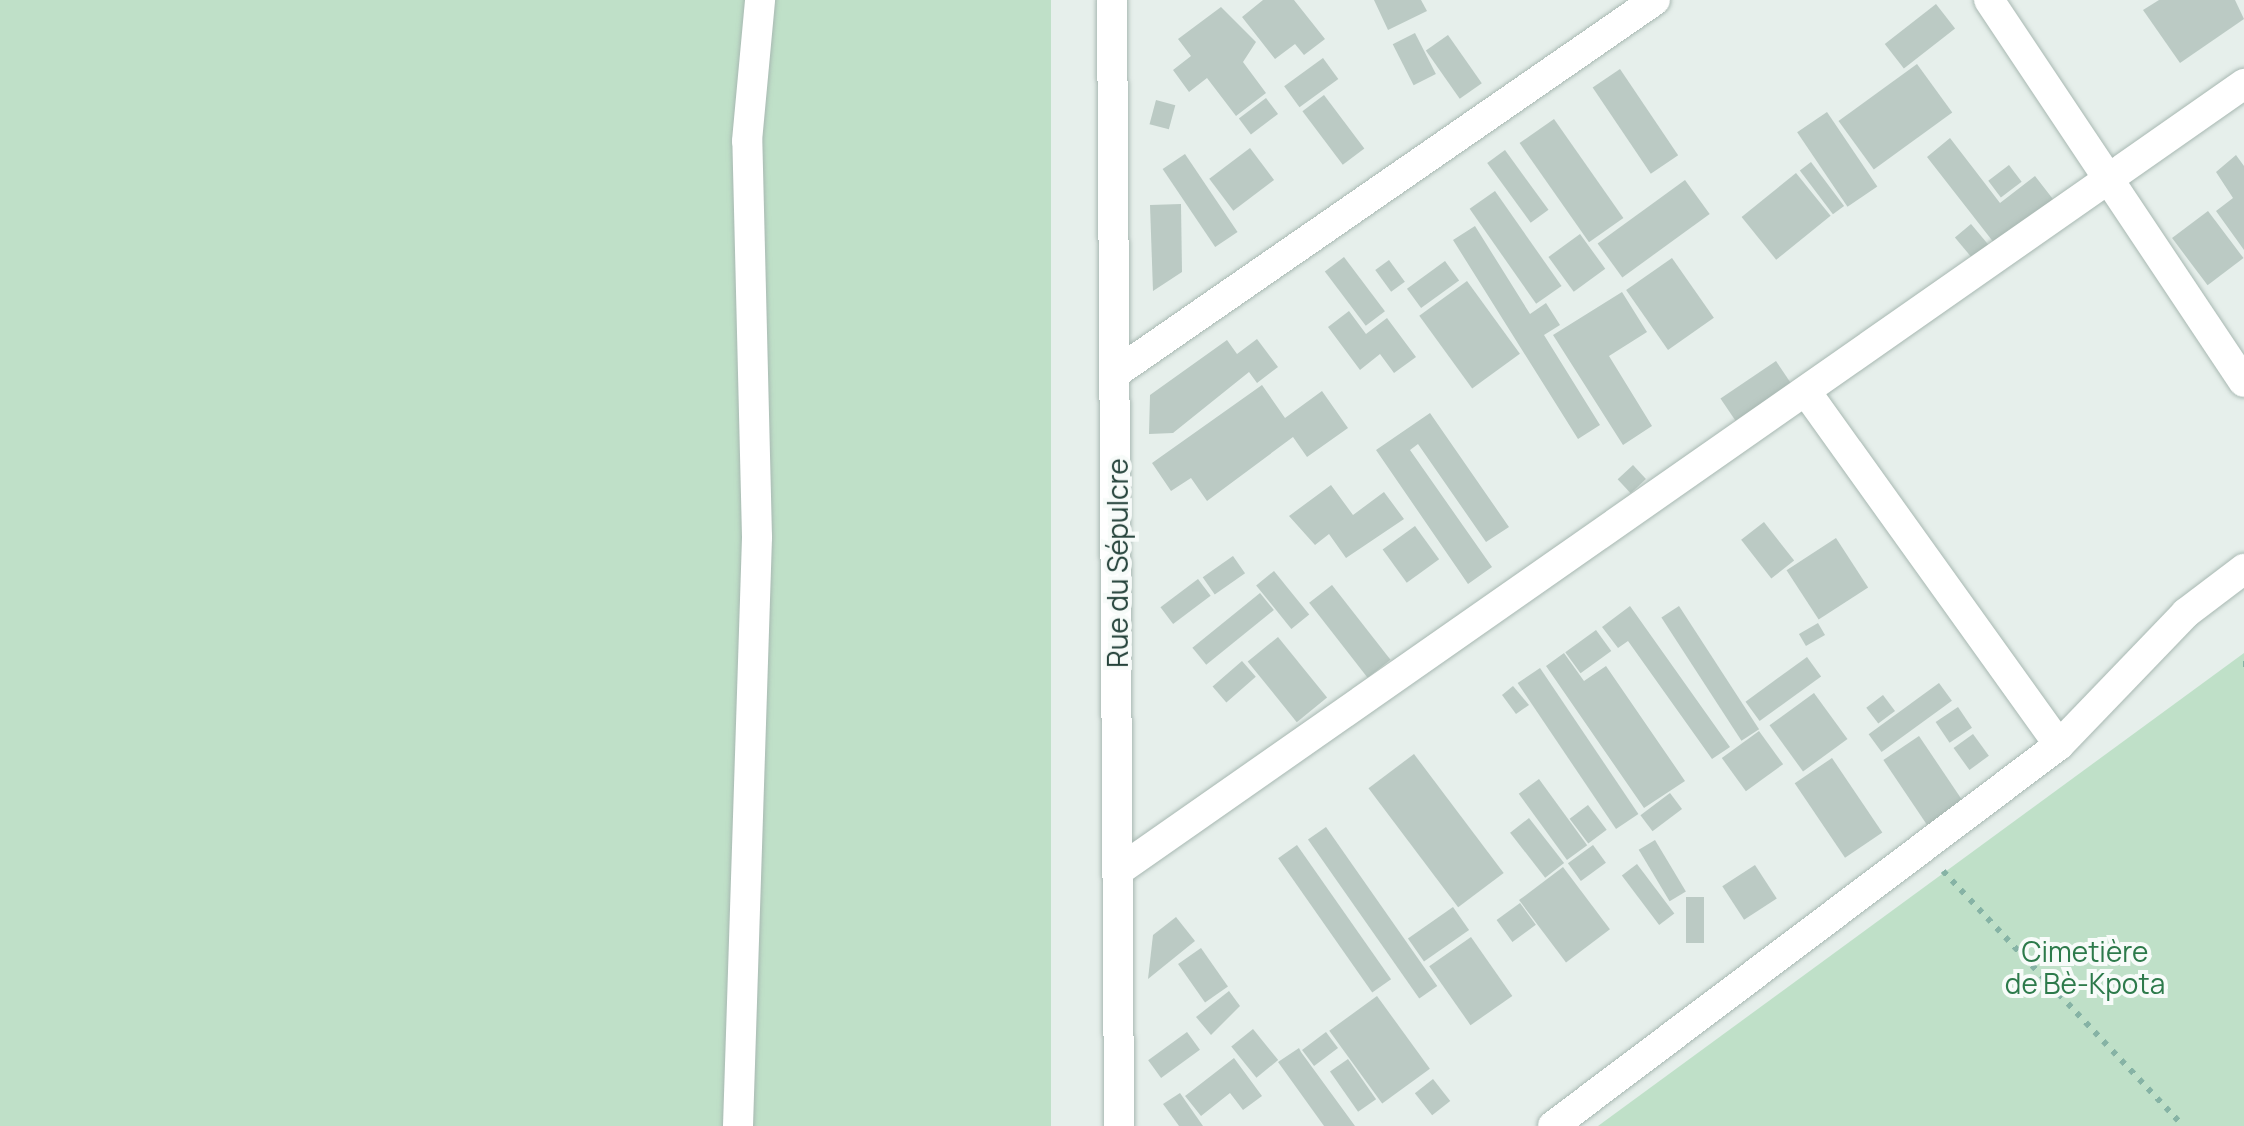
<!DOCTYPE html>
<meta charset="utf-8">
<style>
body{margin:0}
#map{position:relative;width:2244px;height:1126px;overflow:hidden;background:#e6efeb;font-family:Manrope,sans-serif}
div>[style]{position:absolute}
.green>*{inset:0;background:#bfe0c8;transform-origin:0 0}
.building>*{inset:0;background:#bbcac4;transform-origin:0 0}
.path>*{height:6px;margin-top:-3px;transform-origin:0;background:repeating-linear-gradient(90deg,#86b3a5 0 5px,transparent 0 13px)}
.roads{filter:drop-shadow(0 0 2px #a8b8b2) drop-shadow(0 0 2px #a8b8b2)}
.minor>*{height:30px;margin:-15px;padding:0 15px;transform-origin:15px;border-radius:15px;background:#fff}
span{translate:-50% -50%;white-space:nowrap;text-align:center;line-height:1.15;-webkit-text-stroke:8px #f7fbf9;paint-order:stroke}
.street-label{font-size:28px;color:#24423a}
.park-label{font-size:28px;color:#2d7a4b}
</style>
<div id="map">
<div class="green">
<div style="left:0;top:0;width:1051px;height:1126px"></div>
<div style="clip-path:polygon(2244px 653px,2244px 1126px,1598px 1126px)"></div>
</div>
<div class="building">
<div style="clip-path:polygon(1263px 0,1294px 0,1325px 39px,1304px 55px,1295px 44px,1275px 59px,1242px 17px)"></div>
<div style="clip-path:polygon(1374px 0,1421px 0,1427px 11px,1388px 30px)"></div>
<div style="clip-path:polygon(2159px 0,2235px 0,2244px 19px,2180px 63px,2143px 10px)"></div>
<div style="left:1936px;top:4px;width:31px;height:65px;rotate:52deg"></div>
<div style="clip-path:polygon(1221px 7px,1256px 42px,1243px 62px,1266px 93px,1236px 116px,1207px 78px,1189px 92px,1173px 70px,1191px 56px,1178px 39px)"></div>
<div style="left:1415px;top:33px;width:46px;height:25px;rotate:63deg"></div>
<div style="left:1448px;top:35px;width:59px;height:27px;rotate:55deg"></div>
<div style="left:1323px;top:58px;width:26px;height:48px;rotate:54deg"></div>
<div style="left:1917px;top:64px;width:60px;height:97px;rotate:54deg"></div>
<div style="left:1620px;top:69px;width:104px;height:33px;rotate:56deg"></div>
<div style="left:1324px;top:95px;width:67px;height:27px;rotate:53deg"></div>
<div style="left:1266px;top:98px;width:20px;height:34px;rotate:53deg"></div>
<div style="left:1156px;top:100px;width:20px;height:25px;rotate:15deg"></div>
<div style="left:1827px;top:112px;width:90px;height:36px;rotate:56deg"></div>
<div style="left:1554px;top:119px;width:121px;height:42px;rotate:55deg"></div>
<div style="clip-path:polygon(1950px 138px,2000px 203px,2035px 176px,2056px 203px,1998px 248px,1927px 157px)"></div>
<div style="left:1250px;top:148px;width:40px;height:51px;rotate:53deg"></div>
<div style="left:1505px;top:150px;width:74px;height:22px;rotate:54deg"></div>
<div style="left:1185px;top:154px;width:94px;height:27px;rotate:56deg"></div>
<div style="clip-path:polygon(2236px 155px,2244px 166px,2244px 250px,2216px 211px,2233px 198px,2216px 172px)"></div>
<div style="left:1811px;top:162px;width:55px;height:14px;rotate:53deg"></div>
<div style="left:2009px;top:165px;width:21px;height:26px;rotate:53deg"></div>
<div style="left:1796px;top:173px;width:55px;height:70px;rotate:51deg"></div>
<div style="left:1685px;top:180px;width:42px;height:108px;rotate:54deg"></div>
<div style="left:1495px;top:191px;width:116px;height:31px;rotate:55deg"></div>
<div style="clip-path:polygon(1181px 204px,1182px 272px,1153px 291px,1150px 205px)"></div>
<div style="left:2208px;top:211px;width:59px;height:45px;rotate:53deg"></div>
<div style="left:1971px;top:224px;width:33px;height:21px;rotate:50deg"></div>
<div style="clip-path:polygon(1475px 226px,1530px 314px,1546px 303px,1560px 325px,1544px 335px,1600px 425px,1578px 439px,1453px 240px)"></div>
<div style="left:1580px;top:234px;width:43px;height:39px;rotate:54deg"></div>
<div style="left:1344px;top:257px;width:68px;height:24px;rotate:53deg"></div>
<div style="left:1672px;top:258px;width:73px;height:56px;rotate:55deg"></div>
<div style="left:1389px;top:260px;width:27px;height:17px;rotate:54deg"></div>
<div style="left:1445px;top:261px;width:24px;height:47px;rotate:54deg"></div>
<div style="left:1467px;top:281px;width:90px;height:59px;rotate:54deg"></div>
<div style="clip-path:polygon(1622px 292px,1647px 332px,1609px 356px,1652px 426px,1623px 445px,1553px 335px)"></div>
<div style="clip-path:polygon(1349px 311px,1366px 334px,1387px 318px,1416px 357px,1394px 373px,1380px 354px,1360px 370px,1328px 327px)"></div>
<div style="clip-path:polygon(1257px 339px,1278px 367px,1257px 383px,1249px 372px,1173px 433px,1149px 434px,1150px 395px,1227px 340px,1237px 354px)"></div>
<div style="left:1776px;top:361px;width:27px;height:67px;rotate:56deg"></div>
<div style="clip-path:polygon(1262px 385px,1285px 418px,1322px 391px,1348px 428px,1307px 457px,1293px 437px,1207px 501px,1191px 478px,1171px 491px,1152px 463px)"></div>
<div style="clip-path:polygon(1430px 413px,1509px 527px,1486px 542px,1418px 444px,1410px 450px,1492px 567px,1468px 584px,1376px 450px)"></div>
<div style="left:1633px;top:465px;width:19px;height:21px;rotate:47deg"></div>
<div style="clip-path:polygon(1331px 485px,1353px 515px,1384px 492px,1404px 519px,1346px 558px,1329px 534px,1315px 545px,1289px 516px)"></div>
<div style="left:1764px;top:522px;width:49px;height:29px;rotate:52deg"></div>
<div style="left:1415px;top:526px;width:41px;height:40px;rotate:54deg"></div>
<div style="left:1836px;top:538px;width:59px;height:59px;rotate:57deg"></div>
<div style="left:1233px;top:556px;width:21px;height:37px;rotate:55deg"></div>
<div style="left:1274px;top:571px;width:56px;height:23px;rotate:51deg"></div>
<div style="left:1198px;top:579px;width:21px;height:47px;rotate:53deg"></div>
<div style="left:1332px;top:585px;width:95px;height:29px;rotate:52deg"></div>
<div style="left:1260px;top:593px;width:22px;height:87px;rotate:51deg"></div>
<div style="clip-path:polygon(1630px 606px,1730px 747px,1712px 759px,1628px 641px,1618px 648px,1602px 627px)"></div>
<div style="left:1679px;top:606px;width:147px;height:21px;rotate:57deg"></div>
<div style="left:1818px;top:623px;width:14px;height:22px;rotate:60deg"></div>
<div style="left:1596px;top:630px;width:26px;height:38px;rotate:54deg"></div>
<div style="left:1278px;top:637px;width:78px;height:39px;rotate:51deg"></div>
<div style="clip-path:polygon(1564px 653px,1584px 681px,1606px 666px,1685px 781px,1644px 808px,1546px 666px)"></div>
<div style="left:1807px;top:657px;width:24px;height:76px;rotate:54deg"></div>
<div style="left:1242px;top:661px;width:21px;height:39px;rotate:49deg"></div>
<div style="left:1540px;top:668px;width:176px;height:27px;rotate:56deg"></div>
<div style="left:1939px;top:683px;width:22px;height:87px;rotate:54deg"></div>
<div style="clip-path:polygon(1513px 686px,1529px 705px,1516px 714px,1502px 695px)"></div>
<div style="left:1814px;top:693px;width:57px;height:55px;rotate:54deg"></div>
<div style="left:1883px;top:695px;width:20px;height:21px;rotate:53deg"></div>
<div style="left:1958px;top:707px;width:25px;height:27px;rotate:56deg"></div>
<div style="left:1759px;top:731px;width:41px;height:46px;rotate:54deg"></div>
<div style="left:1973px;top:734px;width:27px;height:24px;rotate:54deg"></div>
<div style="left:1919px;top:736px;width:84px;height:43px;rotate:56deg"></div>
<div style="left:1414px;top:754px;width:149px;height:57px;rotate:53deg"></div>
<div style="left:1832px;top:758px;width:90px;height:45px;rotate:56deg"></div>
<div style="left:1539px;top:779px;width:82px;height:25px;rotate:54deg"></div>
<div style="left:1670px;top:793px;width:20px;height:37px;rotate:53deg"></div>
<div style="left:1588px;top:805px;width:31px;height:23px;rotate:53deg"></div>
<div style="left:1529px;top:818px;width:57px;height:24px;rotate:52deg"></div>
<div style="left:1326px;top:827px;width:194px;height:22px;rotate:55deg"></div>
<div style="left:1655px;top:840px;width:60px;height:19px;rotate:59deg"></div>
<div style="left:1297px;top:845px;width:164px;height:23px;rotate:55deg"></div>
<div style="left:1593px;top:845px;width:22px;height:31px;rotate:54deg"></div>
<div style="left:1637px;top:864px;width:62px;height:19px;rotate:53deg"></div>
<div style="left:1755px;top:865px;width:40px;height:39px;rotate:57deg"></div>
<div style="left:1563px;top:867px;width:78px;height:55px;rotate:53deg"></div>
<div style="left:1686px;top:897px;width:18px;height:46px"></div>
<div style="left:1520px;top:903px;width:27px;height:29px;rotate:54deg"></div>
<div style="left:1453px;top:907px;width:28px;height:55px;rotate:55deg"></div>
<div style="clip-path:polygon(1176px 917px,1195px 941px,1148px 979px,1153px 935px)"></div>
<div style="left:1471px;top:937px;width:72px;height:51px;rotate:55deg"></div>
<div style="left:1201px;top:948px;width:47px;height:28px;rotate:55deg"></div>
<div style="clip-path:polygon(1229px 991px,1240px 1006px,1211px 1035px,1196px 1017px)"></div>
<div style="left:1377px;top:996px;width:90px;height:59px;rotate:54deg"></div>
<div style="left:1253px;top:1029px;width:40px;height:28px;rotate:51deg"></div>
<div style="left:1187px;top:1032px;width:22px;height:48px;rotate:54deg"></div>
<div style="left:1326px;top:1032px;width:20px;height:30px;rotate:53deg"></div>
<div style="clip-path:polygon(1299px 1048px,1301px 1052px,1355px 1126px,1324px 1126px,1278px 1062px)"></div>
<div style="clip-path:polygon(1234px 1058px,1262px 1096px,1243px 1110px,1230px 1093px,1201px 1116px,1185px 1096px)"></div>
<div style="left:1348px;top:1059px;width:49px;height:22px;rotate:55deg"></div>
<div style="left:1433px;top:1079px;width:28px;height:23px;rotate:52deg"></div>
<div style="clip-path:polygon(1180px 1093px,1203px 1126px,1179px 1126px,1163px 1104px)"></div>
</div>
<div class="path">
<div style="left:2243px;top:664px;width:1px"></div>
<div style="left:1943px;top:871px;width:350px;rotate:46.7deg"></div>
</div>
<div class="roads">
<div class="minor">
<div style="left:1112px;top:0;width:1126px;rotate:89.64deg"></div>
<div style="left:1989px;top:0;width:459px;rotate:56.3deg"></div>
<div style="left:1117px;top:372px;width:654px;rotate:-34.66deg"></div>
<div style="left:1807px;top:393px;width:433px;rotate:54.4deg"></div>
<div style="left:1118px;top:871px;width:1374px;rotate:-34.95deg"></div>
<div style="left:738px;top:1126px;width:589px;rotate:-88.15deg"></div>
<div style="left:757px;top:537px;width:396px;rotate:-91.4deg"></div>
<div style="left:747px;top:141px;width:142px;rotate:-84.7deg"></div>
<div style="left:1553px;top:1126px;width:633px;rotate:-36.98deg"></div>
<div style="left:2059px;top:745px;width:183px;rotate:-46.1deg"></div>
<div style="left:2186px;top:613px;width:73px;rotate:-37.2deg"></div>
</div>
</div>
<div class="street-label">
<span style="left:1117px;top:563px;rotate:-90deg">Rue du Sépulcre</span>
</div>
<div class="park-label">
<span style="left:2085px;top:967px">Cimetière<br>de Bè-Kpota</span>
</div>
</div>
